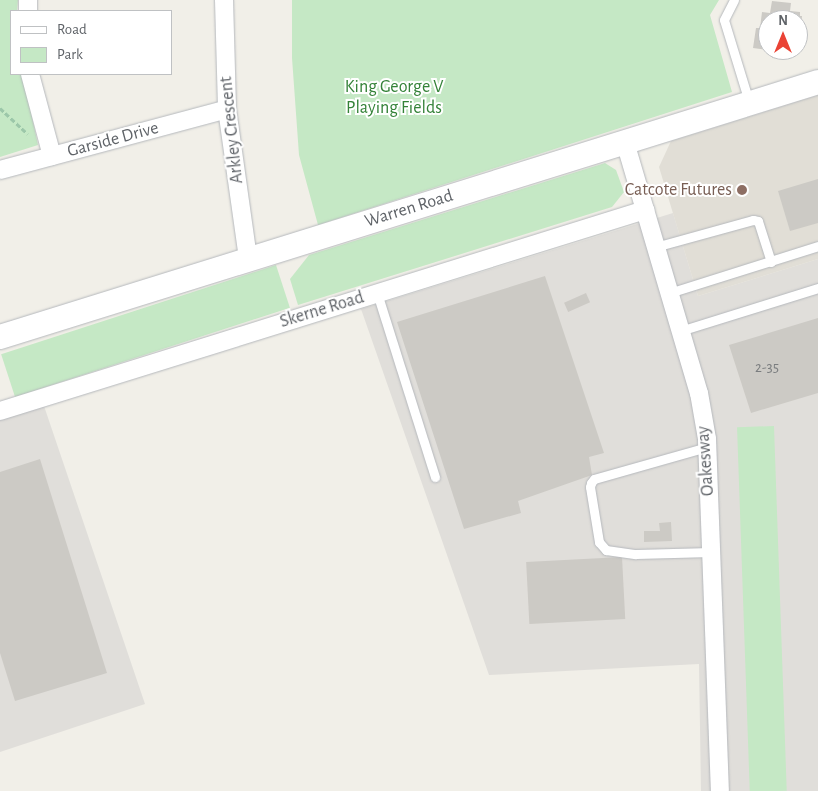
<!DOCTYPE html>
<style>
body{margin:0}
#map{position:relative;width:818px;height:791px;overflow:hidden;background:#f1efe8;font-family:"Alegreya Sans",sans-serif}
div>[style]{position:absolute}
.industrial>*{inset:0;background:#e0deda}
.education>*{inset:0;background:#e1ded6}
.green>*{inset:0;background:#c5e8c5;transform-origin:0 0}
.building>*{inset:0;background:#cccac5;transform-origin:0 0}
.path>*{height:2.5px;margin-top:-1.25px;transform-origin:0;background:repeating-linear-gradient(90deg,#9cc7a9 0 5px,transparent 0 7.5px)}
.roads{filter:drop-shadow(0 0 1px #b5b8bc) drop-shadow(0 0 1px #b5b8bc)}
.lane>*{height:9px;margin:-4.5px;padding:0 4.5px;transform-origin:4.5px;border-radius:4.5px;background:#fff}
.street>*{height:18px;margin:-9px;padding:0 9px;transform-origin:9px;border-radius:9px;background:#fff}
.secondary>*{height:24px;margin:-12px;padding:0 12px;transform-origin:12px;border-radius:12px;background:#fff}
.dots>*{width:14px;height:14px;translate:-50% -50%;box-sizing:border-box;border:2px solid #fff;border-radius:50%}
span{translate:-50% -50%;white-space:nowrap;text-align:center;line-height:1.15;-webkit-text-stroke:4px #fff;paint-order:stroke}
.number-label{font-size:15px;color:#7a7d7f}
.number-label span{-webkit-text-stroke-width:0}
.park-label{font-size:18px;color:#348238}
.street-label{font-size:18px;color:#5f6368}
.education-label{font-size:18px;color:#785e54}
.right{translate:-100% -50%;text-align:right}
.legend{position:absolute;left:10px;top:10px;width:162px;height:65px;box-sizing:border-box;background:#fff;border:1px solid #bfc1c3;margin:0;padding:6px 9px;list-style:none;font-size:15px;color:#5f6368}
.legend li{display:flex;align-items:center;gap:10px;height:25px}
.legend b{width:25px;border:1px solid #bfc1c3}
.north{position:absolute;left:758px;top:10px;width:50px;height:50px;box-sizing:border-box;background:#fff;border:1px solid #bfc1c3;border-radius:50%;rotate:0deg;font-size:14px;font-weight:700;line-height:20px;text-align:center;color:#5f6368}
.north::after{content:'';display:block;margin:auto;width:18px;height:22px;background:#ea4335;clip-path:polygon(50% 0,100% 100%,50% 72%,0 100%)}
</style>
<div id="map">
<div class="industrial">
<div style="clip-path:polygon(673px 213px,698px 296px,818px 259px,818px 791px,701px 791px,699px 664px,489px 675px,361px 309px)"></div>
<div style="clip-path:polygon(44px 406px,145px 704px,0 752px,0 415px)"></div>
</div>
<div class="education">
<div style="clip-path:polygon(818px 95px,818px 259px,698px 296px,659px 167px,671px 141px)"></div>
</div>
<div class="green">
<div style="clip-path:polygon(0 0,18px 0,17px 11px,11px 11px,11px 74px,23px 74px,38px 145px,0 157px)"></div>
<div style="clip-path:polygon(292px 0,719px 0,710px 15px,732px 92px,318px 225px,299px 155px,292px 58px)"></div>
<div style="clip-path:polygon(605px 163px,616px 170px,624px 192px,612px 207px,298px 305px,290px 279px,309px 255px)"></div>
<div style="left:276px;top:265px;width:45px;height:289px;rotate:72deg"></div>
<div style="left:774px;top:426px;width:365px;height:37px;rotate:88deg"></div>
</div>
<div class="building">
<div style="clip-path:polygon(772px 1px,791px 3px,790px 11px,800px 12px,800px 16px,802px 16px,801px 25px,803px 26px,801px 42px,798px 41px,798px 20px,768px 20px,768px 50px,753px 48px,756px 28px,760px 28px,762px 12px,770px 13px)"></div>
<div style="clip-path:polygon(773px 50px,793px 50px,792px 53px,785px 52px,784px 59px,772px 58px)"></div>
<div style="clip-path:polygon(818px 179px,818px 223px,790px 231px,778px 191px)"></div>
<div style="clip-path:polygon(545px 276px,604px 453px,589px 457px,592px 475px,518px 501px,521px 513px,464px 529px,397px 322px)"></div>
<div style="left:586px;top:293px;width:10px;height:24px;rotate:66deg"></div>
<div style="clip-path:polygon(818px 318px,818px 393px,751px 413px,729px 345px)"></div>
<div style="clip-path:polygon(40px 459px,107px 673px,15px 701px,0 653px,0 472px)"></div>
<div style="clip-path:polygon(671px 522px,672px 541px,644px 542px,644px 531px,660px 531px,659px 523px)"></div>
<div style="left:622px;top:557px;width:62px;height:96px;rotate:87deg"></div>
</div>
<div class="path">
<div style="left:0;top:108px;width:38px;rotate:43deg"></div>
</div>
<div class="roads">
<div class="lane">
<div style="left:734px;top:0;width:22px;rotate:117deg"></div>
<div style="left:724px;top:20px;width:86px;rotate:73deg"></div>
<div style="left:655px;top:247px;width:102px;rotate:-15.4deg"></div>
<div style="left:753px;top:220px;width:5px;rotate:11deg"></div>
<div style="left:758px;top:221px;width:43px;rotate:72.4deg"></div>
<div style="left:377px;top:293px;width:193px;rotate:72.5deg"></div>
<div style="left:669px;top:293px;width:156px;rotate:-17.5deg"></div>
<div style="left:680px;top:331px;width:145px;rotate:-17.3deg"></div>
<div style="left:707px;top:447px;width:117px;rotate:164.2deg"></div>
<div style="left:594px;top:479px;width:5px;rotate:127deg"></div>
<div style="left:591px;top:483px;width:4px;rotate:104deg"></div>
<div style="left:590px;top:487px;width:56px;rotate:80.7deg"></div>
<div style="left:599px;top:542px;width:11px;rotate:49deg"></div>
<div style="left:606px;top:550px;width:30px;rotate:8deg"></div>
<div style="left:636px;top:554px;width:75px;rotate:-1.5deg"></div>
</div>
<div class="street">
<div style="left:28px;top:0;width:11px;rotate:90deg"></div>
<div style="left:224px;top:0;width:109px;rotate:88.4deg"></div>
<div style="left:227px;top:109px;width:151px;rotate:82deg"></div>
<div style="left:30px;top:74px;width:85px;rotate:75deg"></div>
<div style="left:625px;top:142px;width:262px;rotate:73.6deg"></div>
<div style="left:699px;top:393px;width:47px;rotate:80.1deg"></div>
<div style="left:707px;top:439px;width:352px;rotate:87.9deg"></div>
<div style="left:0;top:170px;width:235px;rotate:-15deg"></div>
<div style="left:0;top:411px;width:676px;rotate:-17.31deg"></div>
</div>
<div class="secondary">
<div style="left:0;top:337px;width:857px;rotate:-17.31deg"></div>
</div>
</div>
<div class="dots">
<div style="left:742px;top:190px;background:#8d6e63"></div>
</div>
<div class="number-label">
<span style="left:767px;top:368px">2-35</span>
</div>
<div class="park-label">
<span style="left:394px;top:98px">King George V<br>Playing Fields</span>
</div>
<div class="street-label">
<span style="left:232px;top:130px;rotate:-96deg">Arkley Crescent</span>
<span style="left:113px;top:140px;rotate:-15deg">Garside Drive</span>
<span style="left:409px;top:209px;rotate:-17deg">Warren Road</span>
<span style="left:322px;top:310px;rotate:-17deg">Skerne Road</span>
<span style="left:706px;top:461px;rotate:-94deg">Oakesway</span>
</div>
<div class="education-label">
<span class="right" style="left:732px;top:190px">Catcote Futures</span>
</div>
<ul class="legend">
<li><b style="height:6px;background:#fff"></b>Road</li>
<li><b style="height:14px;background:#c5e8c5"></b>Park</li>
</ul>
<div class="north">N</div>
</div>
